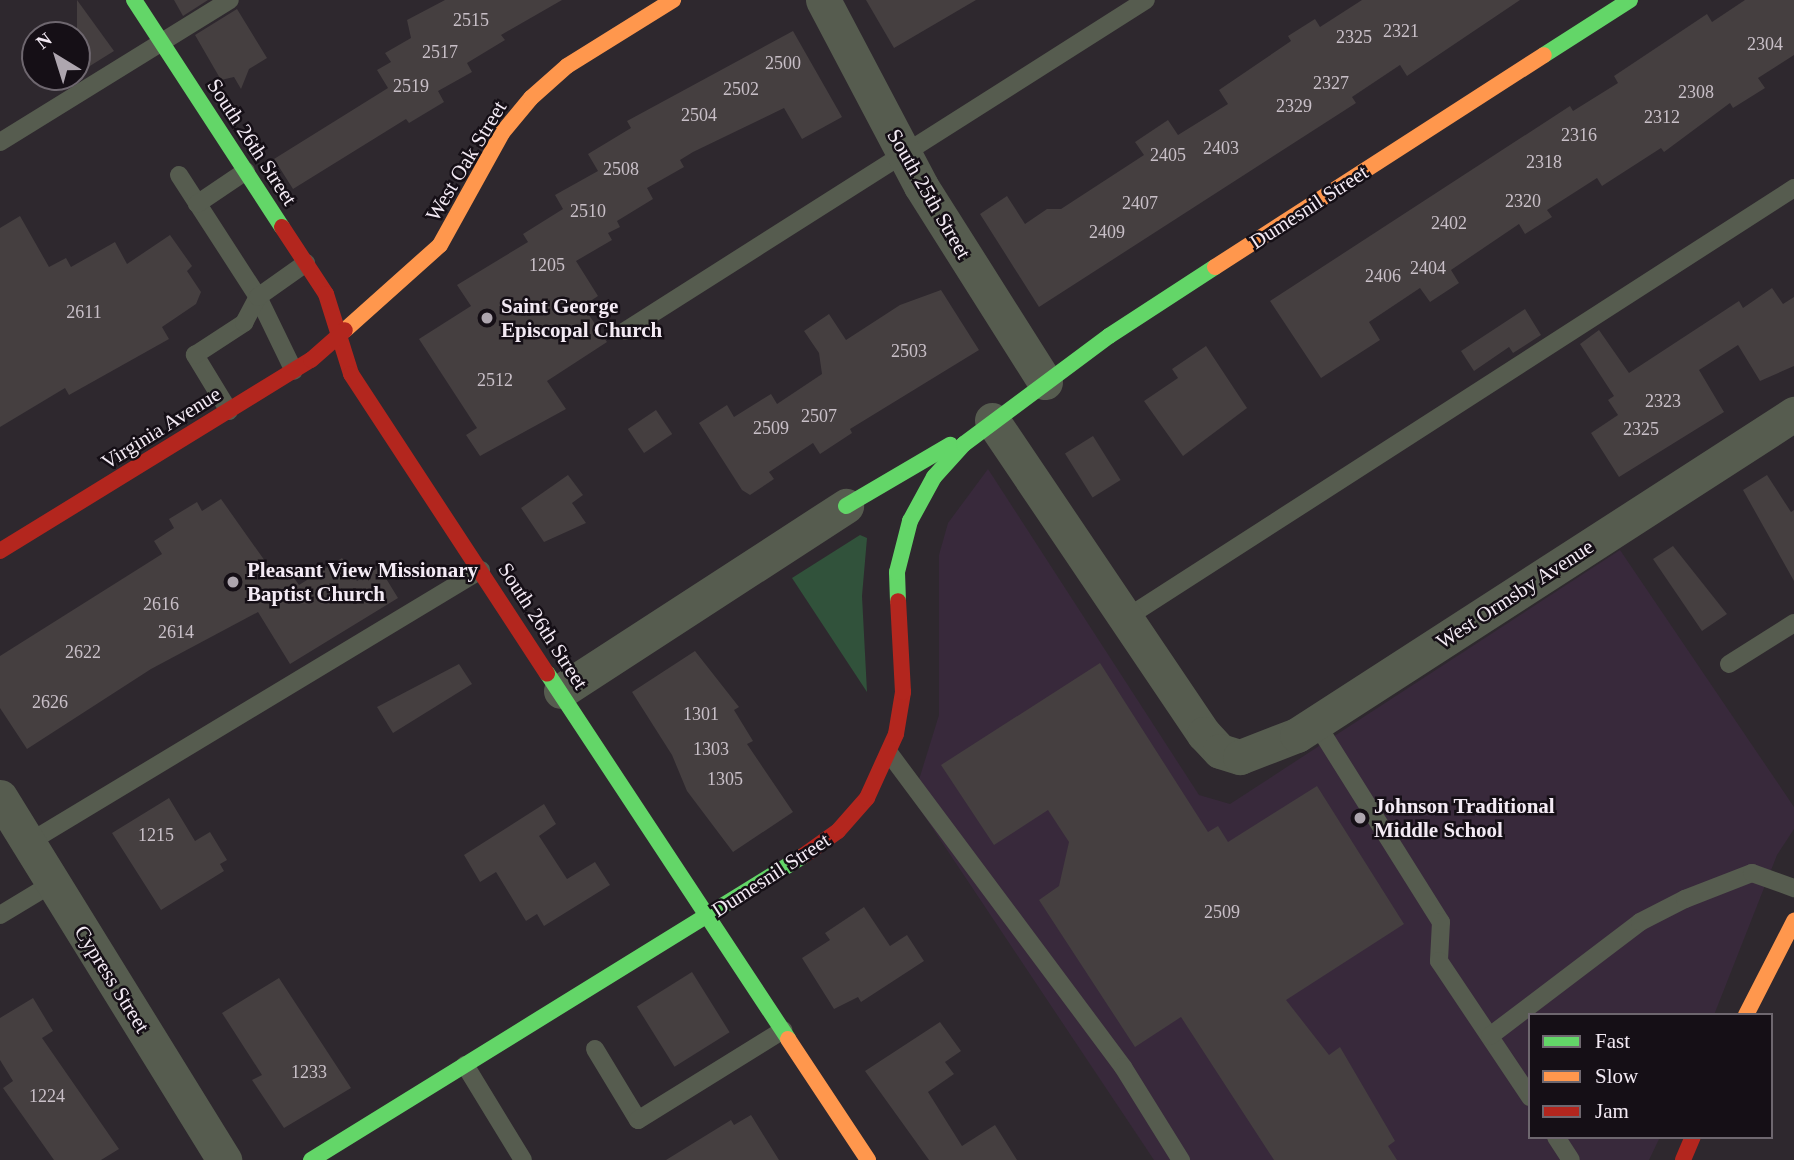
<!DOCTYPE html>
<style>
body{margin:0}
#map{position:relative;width:1794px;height:1160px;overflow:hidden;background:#2e282e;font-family:Georgia,serif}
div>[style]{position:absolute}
.built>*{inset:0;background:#38293b}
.green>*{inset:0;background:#31523b}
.building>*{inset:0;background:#453f40;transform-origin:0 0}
.lane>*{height:18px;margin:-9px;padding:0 9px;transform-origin:9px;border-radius:9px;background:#565c4f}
.street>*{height:35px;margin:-17.5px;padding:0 17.5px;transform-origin:17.5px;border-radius:17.5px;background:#565c4f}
.fast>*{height:16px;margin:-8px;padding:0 8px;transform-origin:8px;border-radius:8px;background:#63d668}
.slow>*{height:16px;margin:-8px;padding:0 8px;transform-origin:8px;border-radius:8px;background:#ff974d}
.jam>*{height:16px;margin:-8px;padding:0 8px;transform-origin:8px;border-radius:8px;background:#b3261e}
.dots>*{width:19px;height:19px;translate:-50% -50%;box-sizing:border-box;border:4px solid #150f16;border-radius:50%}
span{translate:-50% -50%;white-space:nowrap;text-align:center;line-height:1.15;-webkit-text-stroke:5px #150f16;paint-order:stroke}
.number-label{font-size:18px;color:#c8bfc7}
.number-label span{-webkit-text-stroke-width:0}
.street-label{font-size:21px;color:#f3eaf4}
.poi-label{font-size:21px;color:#f3eaf4;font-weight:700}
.left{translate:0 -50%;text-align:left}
.legend{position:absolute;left:1528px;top:1013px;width:245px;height:126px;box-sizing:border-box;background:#150f16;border:2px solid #6e676f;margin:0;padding:9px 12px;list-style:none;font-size:21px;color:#f3eaf4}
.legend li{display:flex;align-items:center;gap:14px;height:35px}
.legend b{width:35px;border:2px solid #6e676f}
.north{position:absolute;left:21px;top:21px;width:70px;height:70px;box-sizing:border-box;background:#150f16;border:2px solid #6e676f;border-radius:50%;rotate:322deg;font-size:19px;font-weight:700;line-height:28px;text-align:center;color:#f3eaf4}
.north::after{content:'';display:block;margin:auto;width:24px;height:32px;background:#aea6af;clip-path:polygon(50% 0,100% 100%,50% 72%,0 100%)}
</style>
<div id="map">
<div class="built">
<div style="clip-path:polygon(988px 469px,1199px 795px,1230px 804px,1620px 550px,1794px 807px,1794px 829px,1777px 855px,1714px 1015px,1530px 1015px,1530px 1137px,1660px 1137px,1649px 1160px,1154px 1160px,913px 799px,939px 715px,939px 555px,948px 523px)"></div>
</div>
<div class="green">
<div style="clip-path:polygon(860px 535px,867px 538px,862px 596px,867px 692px,792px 578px)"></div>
</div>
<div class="building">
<div style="clip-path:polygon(77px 0,114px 51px,77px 74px)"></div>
<div style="clip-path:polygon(174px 0,208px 0,183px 16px)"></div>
<div style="clip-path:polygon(445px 0,562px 0,501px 35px,505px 40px,467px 63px,472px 72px,438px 91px,444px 102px,409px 123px,406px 119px,293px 189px,274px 159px,388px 88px,377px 70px,391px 62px,385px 53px,411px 38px,407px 20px)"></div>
<div style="clip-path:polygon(866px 0,976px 0,894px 48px)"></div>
<div style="clip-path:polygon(1362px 0,1520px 0,1407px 76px,1400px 65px,1352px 97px,1356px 103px,1039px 307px,980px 214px,1007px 196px,1025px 224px,1047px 209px,1061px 209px,1144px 155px,1135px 142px,1168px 120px,1178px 135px,1228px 104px,1219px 90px,1291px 41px,1288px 36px,1315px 19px,1320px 27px)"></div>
<div style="clip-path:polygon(1745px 0,1794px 0,1794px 55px,1758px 78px,1765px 88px,1733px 108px,1730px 103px,1664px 152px,1661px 148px,1602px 186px,1597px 178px,1547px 210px,1552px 217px,1525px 234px,1519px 224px,1451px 270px,1459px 283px,1430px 302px,1420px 288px,1369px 322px,1380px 340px,1321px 378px,1270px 301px,1570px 106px,1573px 111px,1618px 83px,1614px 76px,1707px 14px,1712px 22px)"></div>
<div style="clip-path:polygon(237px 9px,267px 58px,249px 69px,241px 89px,234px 77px,221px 80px,195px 35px)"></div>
<div style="clip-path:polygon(793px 31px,842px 117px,802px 139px,784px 108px,693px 152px,680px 160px,684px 167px,647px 188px,653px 199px,617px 221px,620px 227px,608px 233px,612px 240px,576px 261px,598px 296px,583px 306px,607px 342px,547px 381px,566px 409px,480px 456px,466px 435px,477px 428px,419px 339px,471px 306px,457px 285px,528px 242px,523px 234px,563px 209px,555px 195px,598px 171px,588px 154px,631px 128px,627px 121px)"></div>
<div style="clip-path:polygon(20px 216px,49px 267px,66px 258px,71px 267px,115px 242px,127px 264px,170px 235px,192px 266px,187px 271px,201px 292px,196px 304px,162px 327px,169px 339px,69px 395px,65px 388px,0 427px,0 228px)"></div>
<div style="clip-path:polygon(1772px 288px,1783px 304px,1794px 297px,1794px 366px,1760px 381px,1738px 345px,1699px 370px,1724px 412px,1619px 477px,1591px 433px,1618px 415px,1608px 400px,1614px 396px,1580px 344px,1599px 330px,1629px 373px,1739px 301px,1743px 308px)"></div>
<div style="clip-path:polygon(941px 290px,979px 350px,850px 429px,852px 433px,820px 454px,813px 443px,769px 472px,774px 479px,750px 495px,742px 490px,699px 423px,727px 405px,734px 417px,771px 394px,777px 404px,822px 374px,819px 353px,804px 331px,829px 314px,846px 340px,900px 305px)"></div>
<div style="clip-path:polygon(1525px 309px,1541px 335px,1513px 353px,1509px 347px,1474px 371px,1461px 351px)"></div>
<div style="clip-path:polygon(1206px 346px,1247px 408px,1183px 456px,1144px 401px,1178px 378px,1172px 369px)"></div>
<div style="left:656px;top:410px;width:29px;height:34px;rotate:56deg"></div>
<div style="left:1093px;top:436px;width:52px;height:33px;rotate:58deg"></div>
<div style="clip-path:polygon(568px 475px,583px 495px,572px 503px,586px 523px,544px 542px,521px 508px)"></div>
<div style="clip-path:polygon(1767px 475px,1791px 512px,1794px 510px,1794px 581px,1743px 490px)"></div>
<div style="clip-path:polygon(221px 499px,277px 578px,294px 578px,299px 585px,342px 558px,357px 581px,379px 567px,398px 598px,290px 664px,258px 612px,151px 669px,27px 749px,0 708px,0 656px,162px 554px,154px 541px,174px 528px,169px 519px,197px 502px,202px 511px)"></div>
<div style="clip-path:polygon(1673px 546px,1727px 614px,1702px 631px,1653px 559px)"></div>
<div style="clip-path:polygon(695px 651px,739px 707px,734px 710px,753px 741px,747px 744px,793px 812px,733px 852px,687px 791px,672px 755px,632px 692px)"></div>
<div style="clip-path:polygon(1100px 663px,1208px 832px,1218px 826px,1228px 842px,1317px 786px,1404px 924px,1286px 1000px,1329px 1055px,1340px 1047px,1395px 1141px,1388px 1146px,1397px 1160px,1274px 1160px,1181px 1017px,1135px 1047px,1039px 900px,1059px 886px,1069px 842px,1048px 810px,994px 845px,941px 765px)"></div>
<div style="clip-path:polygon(459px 664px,472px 684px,393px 733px,377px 707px)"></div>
<div style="clip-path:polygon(169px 798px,195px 841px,210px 832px,227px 860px,220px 864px,224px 871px,161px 910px,112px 833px)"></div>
<div style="clip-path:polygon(544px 804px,556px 824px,539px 836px,567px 879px,595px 862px,610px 885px,544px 926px,537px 914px,526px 921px,496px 872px,480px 882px,464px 855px)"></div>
<div style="clip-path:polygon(864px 907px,890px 946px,907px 935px,924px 961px,861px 1002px,858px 997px,834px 1009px,802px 958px,830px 940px,825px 933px)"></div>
<div style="left:692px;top:972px;width:71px;height:65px;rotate:58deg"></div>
<div style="clip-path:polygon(279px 978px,351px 1088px,284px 1128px,252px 1080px,262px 1075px,222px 1013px)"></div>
<div style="clip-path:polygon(33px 998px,53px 1031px,42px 1038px,119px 1149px,101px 1160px,54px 1160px,3px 1088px,13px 1081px,0 1060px,0 1018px)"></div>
<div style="clip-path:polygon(940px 1022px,961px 1051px,945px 1062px,954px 1074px,928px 1092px,962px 1146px,995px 1125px,1017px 1160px,929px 1160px,865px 1071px)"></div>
<div style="clip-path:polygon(751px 1115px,779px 1160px,666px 1160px,731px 1120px,734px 1125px)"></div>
</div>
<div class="lane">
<div style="left:0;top:142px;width:270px;rotate:-31.7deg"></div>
<div style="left:179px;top:175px;width:145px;rotate:57.1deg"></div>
<div style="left:258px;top:297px;width:82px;rotate:64.1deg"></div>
<div style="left:197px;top:204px;width:59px;rotate:-34deg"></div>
<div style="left:625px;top:331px;width:617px;rotate:-32.43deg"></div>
<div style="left:229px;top:411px;width:66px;rotate:-121.3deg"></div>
<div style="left:195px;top:355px;width:59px;rotate:-33.1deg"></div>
<div style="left:244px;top:323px;width:30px;rotate:-62deg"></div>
<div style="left:258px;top:297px;width:59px;rotate:-35.3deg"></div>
<div style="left:1123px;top:620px;width:798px;rotate:-32.77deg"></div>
<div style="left:1729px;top:664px;width:77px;rotate:-32.2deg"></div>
<div style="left:1316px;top:723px;width:235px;rotate:57.9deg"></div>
<div style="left:1441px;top:922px;width:39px;rotate:93deg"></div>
<div style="left:1439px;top:961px;width:164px;rotate:56.2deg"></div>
<div style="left:889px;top:753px;width:392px;rotate:53.3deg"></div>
<div style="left:1123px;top:1067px;width:110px;rotate:58.1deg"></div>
<div style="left:28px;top:843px;width:529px;rotate:-31.08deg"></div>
<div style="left:0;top:915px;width:62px;rotate:-31.1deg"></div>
<div style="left:1490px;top:1036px;width:188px;rotate:-37.2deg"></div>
<div style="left:1640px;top:922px;width:51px;rotate:-27.1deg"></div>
<div style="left:1685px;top:899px;width:72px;rotate:-21.2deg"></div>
<div style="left:1752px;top:873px;width:45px;rotate:19.7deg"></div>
<div style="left:595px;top:1049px;width:83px;rotate:58.8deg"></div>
<div style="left:638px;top:1120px;width:171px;rotate:-31.8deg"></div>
<div style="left:465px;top:1065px;width:111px;rotate:58.6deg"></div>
<div style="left:1556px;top:1137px;width:27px;rotate:57deg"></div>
</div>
<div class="street">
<div style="left:823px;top:0;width:210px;rotate:62.2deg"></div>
<div style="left:921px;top:186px;width:232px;rotate:57.7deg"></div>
<div style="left:992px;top:420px;width:379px;rotate:56deg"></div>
<div style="left:1204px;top:734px;width:23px;rotate:47deg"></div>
<div style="left:1220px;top:751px;width:21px;rotate:17deg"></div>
<div style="left:1240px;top:757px;width:61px;rotate:-21.1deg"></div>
<div style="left:1297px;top:735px;width:592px;rotate:-32.86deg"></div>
<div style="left:561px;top:691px;width:340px;rotate:-33deg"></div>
<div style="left:0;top:797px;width:427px;rotate:58.3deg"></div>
</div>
<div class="fast">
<div style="left:134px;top:0;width:271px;rotate:56.9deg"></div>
<div style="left:1544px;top:55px;width:102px;rotate:-32.6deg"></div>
<div style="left:846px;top:506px;width:121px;rotate:-30.4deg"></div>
<div style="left:898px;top:601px;width:29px;rotate:-92deg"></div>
<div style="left:897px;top:572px;width:53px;rotate:-75.7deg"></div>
<div style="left:910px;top:521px;width:50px;rotate:-61.4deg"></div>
<div style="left:934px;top:477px;width:45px;rotate:-47.7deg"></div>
<div style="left:964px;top:444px;width:181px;rotate:-36.7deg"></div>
<div style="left:1109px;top:336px;width:126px;rotate:-33.1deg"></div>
<div style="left:547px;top:673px;width:438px;rotate:56.6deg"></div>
<div style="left:311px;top:1160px;width:578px;rotate:-31.71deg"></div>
</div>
<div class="slow">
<div style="left:1215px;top:267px;width:391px;rotate:-32.8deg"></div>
<div style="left:345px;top:330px;width:127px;rotate:-41.8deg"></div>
<div style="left:440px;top:245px;width:128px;rotate:-61deg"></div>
<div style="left:502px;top:133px;width:45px;rotate:-50.4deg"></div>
<div style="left:531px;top:98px;width:48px;rotate:-41.6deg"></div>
<div style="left:567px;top:66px;width:125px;rotate:-31.9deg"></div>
<div style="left:1746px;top:1015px;width:106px;rotate:-62.9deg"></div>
<div style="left:788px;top:1039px;width:145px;rotate:56.5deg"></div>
</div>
<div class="jam">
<div style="left:282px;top:227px;width:80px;rotate:56.7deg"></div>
<div style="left:326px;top:294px;width:84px;rotate:72.6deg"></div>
<div style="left:351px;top:374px;width:358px;rotate:56.8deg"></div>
<div style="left:0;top:551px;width:365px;rotate:-31.6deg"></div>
<div style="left:311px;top:360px;width:45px;rotate:-41.4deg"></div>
<div style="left:803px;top:856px;width:43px;rotate:-35.5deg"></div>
<div style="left:838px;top:831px;width:44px;rotate:-48.7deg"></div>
<div style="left:867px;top:798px;width:70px;rotate:-65.6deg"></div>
<div style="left:896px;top:734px;width:43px;rotate:-80.5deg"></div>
<div style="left:903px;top:692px;width:91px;rotate:-93.1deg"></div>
<div style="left:1683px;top:1160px;width:25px;rotate:-67deg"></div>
</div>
<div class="dots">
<div style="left:487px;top:318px;background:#aea6af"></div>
<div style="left:233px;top:582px;background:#aea6af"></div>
<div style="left:1360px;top:818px;background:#aea6af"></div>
</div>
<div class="number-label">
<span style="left:471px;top:20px">2515</span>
<span style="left:1401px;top:31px">2321</span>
<span style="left:1354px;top:37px">2325</span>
<span style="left:1765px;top:44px">2304</span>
<span style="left:440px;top:52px">2517</span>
<span style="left:783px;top:63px">2500</span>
<span style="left:1331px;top:83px">2327</span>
<span style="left:411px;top:86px">2519</span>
<span style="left:741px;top:89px">2502</span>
<span style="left:1696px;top:92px">2308</span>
<span style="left:1294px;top:106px">2329</span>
<span style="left:699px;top:115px">2504</span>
<span style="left:1662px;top:117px">2312</span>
<span style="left:1579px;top:135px">2316</span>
<span style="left:1221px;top:148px">2403</span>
<span style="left:1168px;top:155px">2405</span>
<span style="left:1544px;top:162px">2318</span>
<span style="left:621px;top:169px">2508</span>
<span style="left:1523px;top:201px">2320</span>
<span style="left:1140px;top:203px">2407</span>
<span style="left:588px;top:211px">2510</span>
<span style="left:1449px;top:223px">2402</span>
<span style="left:1107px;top:232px">2409</span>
<span style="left:547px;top:265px">1205</span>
<span style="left:1428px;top:268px">2404</span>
<span style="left:1383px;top:276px">2406</span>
<span style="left:84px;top:312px">2611</span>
<span style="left:909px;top:351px">2503</span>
<span style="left:495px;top:380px">2512</span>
<span style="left:1663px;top:401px">2323</span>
<span style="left:819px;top:416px">2507</span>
<span style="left:771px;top:428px">2509</span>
<span style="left:1641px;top:429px">2325</span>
<span style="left:161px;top:604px">2616</span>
<span style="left:176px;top:632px">2614</span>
<span style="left:83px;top:652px">2622</span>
<span style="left:50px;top:702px">2626</span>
<span style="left:701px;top:714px">1301</span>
<span style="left:711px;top:749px">1303</span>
<span style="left:725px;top:779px">1305</span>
<span style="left:156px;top:835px">1215</span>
<span style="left:1222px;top:912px">2509</span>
<span style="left:309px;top:1072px">1233</span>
<span style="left:47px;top:1096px">1224</span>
</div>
<div class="street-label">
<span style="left:252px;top:142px;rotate:57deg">South 26th Street</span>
<span style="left:466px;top:161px;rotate:-59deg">West Oak Street</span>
<span style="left:929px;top:194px;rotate:60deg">South 25th Street</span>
<span style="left:1309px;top:207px;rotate:-33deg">Dumesnil Street</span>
<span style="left:161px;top:428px;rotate:-32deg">Virginia Avenue</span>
<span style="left:1515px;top:594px;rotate:-33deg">West Ormsby Avenue</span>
<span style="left:543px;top:626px;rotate:57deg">South 26th Street</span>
<span style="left:771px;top:875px;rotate:-33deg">Dumesnil Street</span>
<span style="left:112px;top:979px;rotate:58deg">Cypress Street</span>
</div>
<div class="poi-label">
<span class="left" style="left:501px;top:318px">Saint George<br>Episcopal Church</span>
<span class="left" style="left:247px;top:582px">Pleasant View Missionary<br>Baptist Church</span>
<span class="left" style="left:1374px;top:818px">Johnson Traditional<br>Middle School</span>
</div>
<ul class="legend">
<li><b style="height:9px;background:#63d668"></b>Fast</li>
<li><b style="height:9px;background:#ff974d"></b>Slow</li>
<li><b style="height:9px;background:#b3261e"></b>Jam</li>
</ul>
<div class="north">N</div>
</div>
